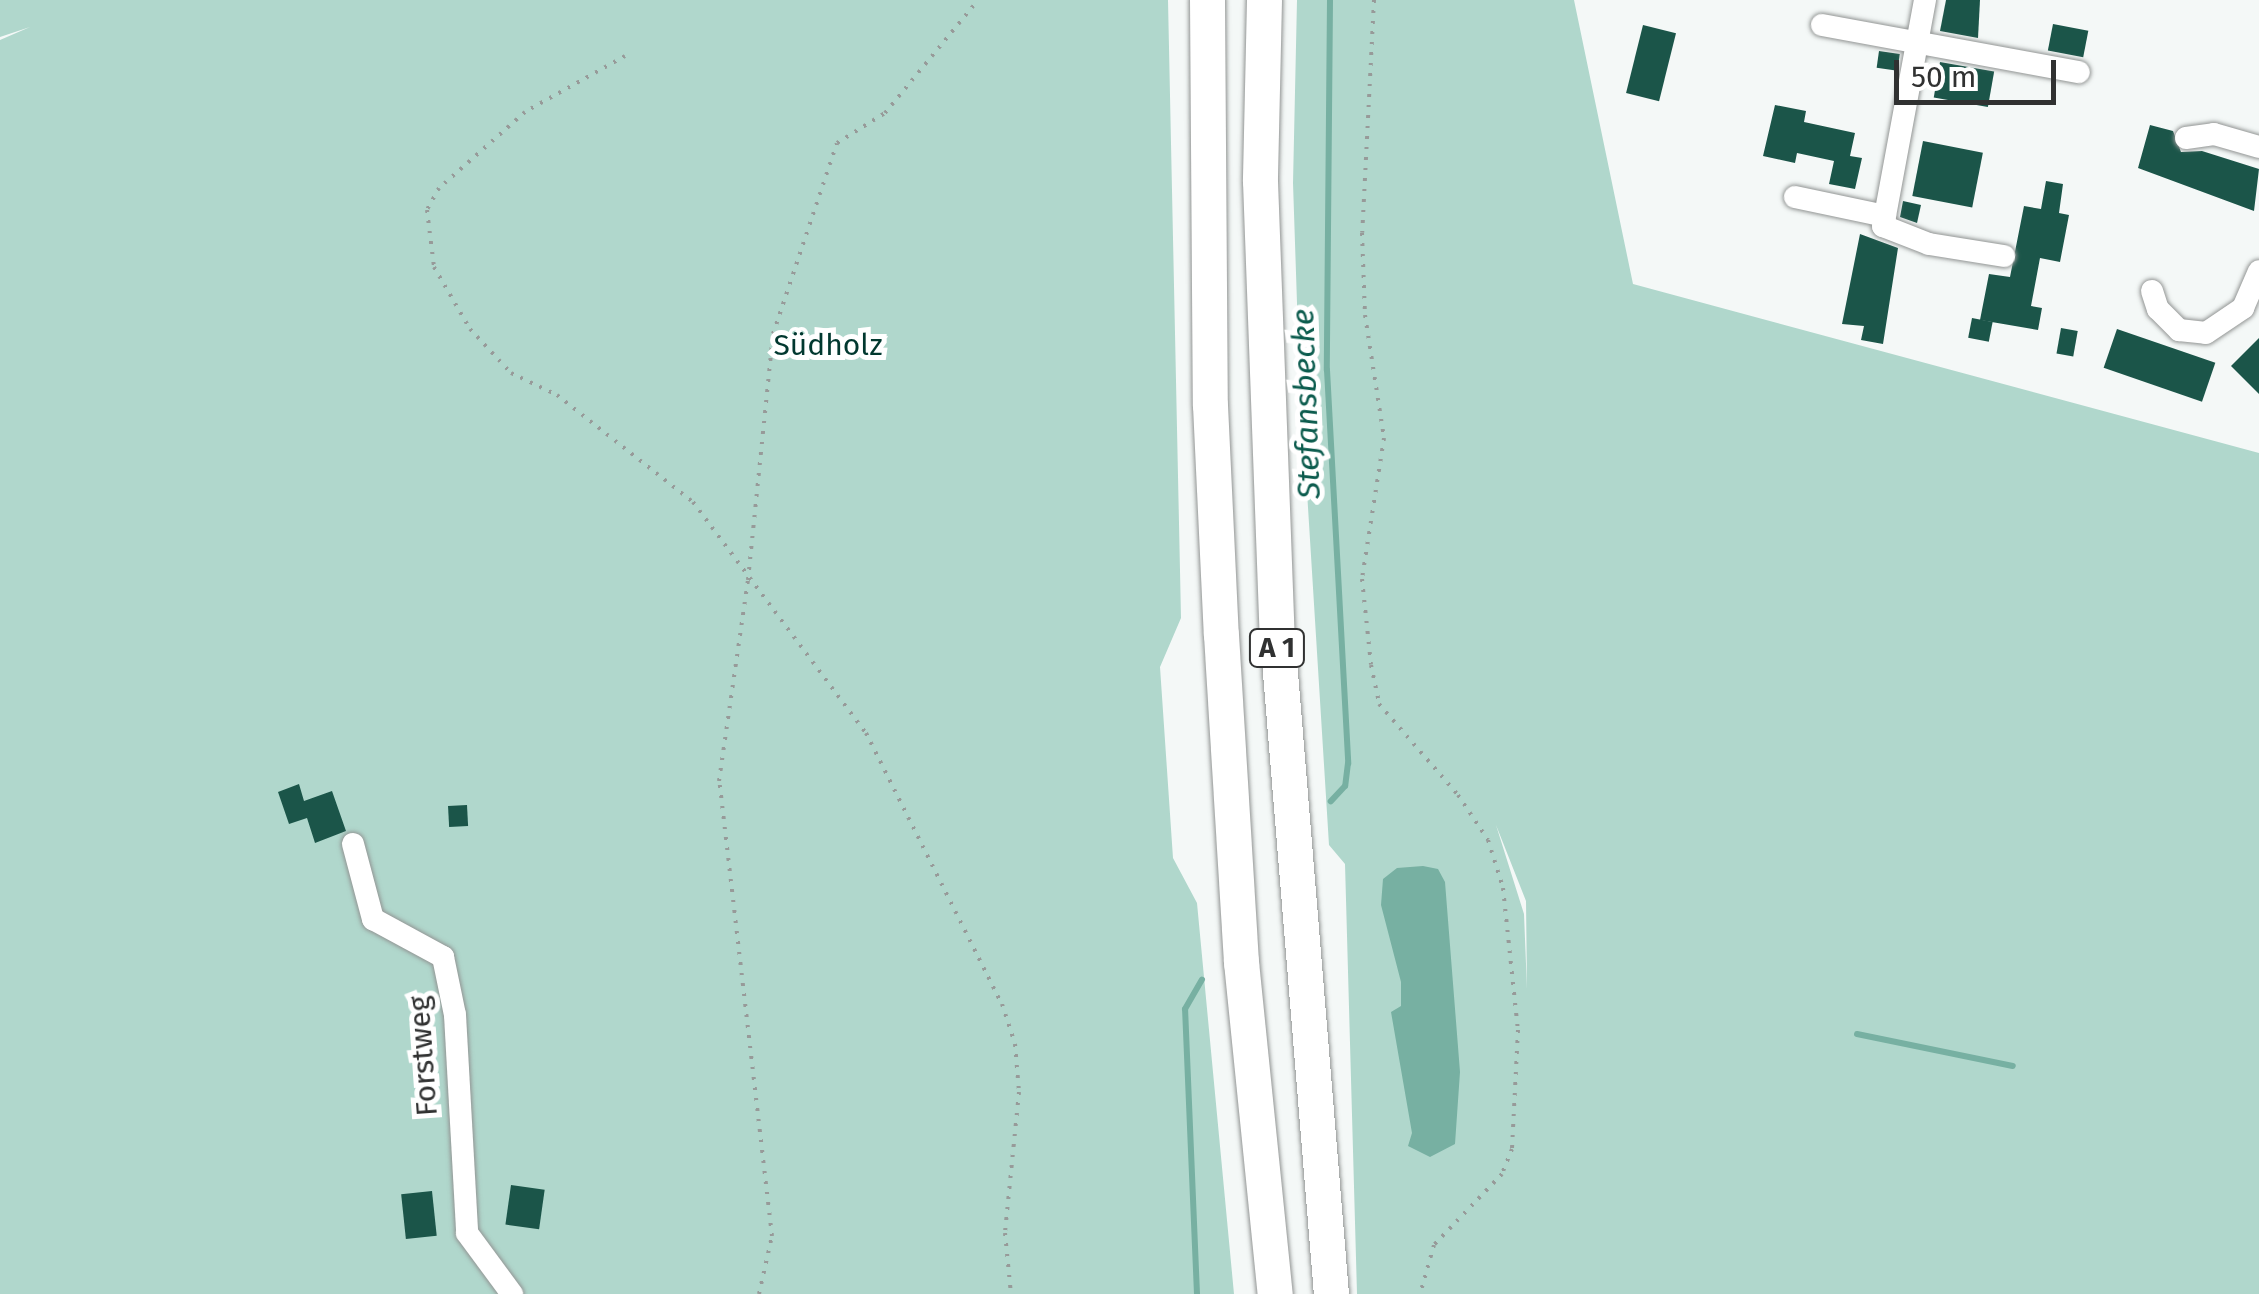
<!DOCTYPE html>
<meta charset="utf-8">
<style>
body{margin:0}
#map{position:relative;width:2259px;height:1294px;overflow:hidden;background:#f4f8f7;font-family:"Fira Sans",sans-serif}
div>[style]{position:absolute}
.green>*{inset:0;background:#b0d7cc}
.water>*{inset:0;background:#77b0a2}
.stream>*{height:6px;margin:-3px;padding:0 3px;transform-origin:3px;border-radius:3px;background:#77b0a2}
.building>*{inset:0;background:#1b5549;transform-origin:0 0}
.path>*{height:4px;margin-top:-2px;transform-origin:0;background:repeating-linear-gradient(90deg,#979a99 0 2.5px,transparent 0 10.5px)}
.roads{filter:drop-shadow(0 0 2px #929594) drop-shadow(0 0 2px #929594)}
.minor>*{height:22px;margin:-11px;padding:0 11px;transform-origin:11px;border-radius:11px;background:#fff}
.highway>*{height:35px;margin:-17.5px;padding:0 17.5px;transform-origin:17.5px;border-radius:17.5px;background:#fff}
span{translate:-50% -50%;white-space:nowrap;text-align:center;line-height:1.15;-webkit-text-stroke:10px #fff;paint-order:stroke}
.shield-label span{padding:2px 8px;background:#fff;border:2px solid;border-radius:8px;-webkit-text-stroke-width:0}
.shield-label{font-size:28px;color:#303131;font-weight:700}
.park-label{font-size:30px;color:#01382f}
.street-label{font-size:30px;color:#303131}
.water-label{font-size:32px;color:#0b5b4d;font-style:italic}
.scale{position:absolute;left:1894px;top:60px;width:162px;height:45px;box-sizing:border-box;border:5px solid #303131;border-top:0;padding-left:12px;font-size:30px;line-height:35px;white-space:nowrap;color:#303131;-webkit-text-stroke:8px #fff;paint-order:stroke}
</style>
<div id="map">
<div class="green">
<div style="clip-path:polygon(0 0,1168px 0,1181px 618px,1160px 667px,1173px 858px,1197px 903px,1234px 1294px,0 1294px,0 40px,30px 27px,0 37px)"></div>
<div style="clip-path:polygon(evenodd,1297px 0,1574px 0,1633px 284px,2259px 453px,2259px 1294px,1357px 1294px,1345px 864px,1329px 845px,1299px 363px,1293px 183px,1297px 0,1496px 825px,1526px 901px,1527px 989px,1524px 914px,1496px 825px)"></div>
</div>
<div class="water">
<div style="clip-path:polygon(1423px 866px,1438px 869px,1445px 882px,1460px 1072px,1455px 1144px,1430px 1157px,1408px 1146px,1412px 1133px,1391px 1012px,1401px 1006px,1401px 982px,1381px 905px,1383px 879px,1397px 868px)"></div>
</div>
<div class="stream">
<div style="left:1330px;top:0;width:370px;rotate:90.5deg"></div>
<div style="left:1327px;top:370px;width:394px;rotate:86.9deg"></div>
<div style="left:1348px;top:763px;width:23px;rotate:97deg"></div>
<div style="left:1345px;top:786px;width:21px;rotate:133deg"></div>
<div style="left:1857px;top:1034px;width:159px;rotate:11.6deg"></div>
<div style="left:1197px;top:1294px;width:285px;rotate:-92.4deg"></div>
<div style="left:1185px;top:1009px;width:34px;rotate:-60deg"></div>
</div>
<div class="building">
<div style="clip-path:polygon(1946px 0,1980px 0,1978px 38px,1940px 31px)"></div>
<div style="left:2053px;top:24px;width:36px;height:27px;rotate:11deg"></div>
<div style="left:1643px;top:25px;width:34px;height:70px;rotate:14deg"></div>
<div style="left:1879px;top:51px;width:21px;height:17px;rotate:8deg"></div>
<div style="left:1940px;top:62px;width:55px;height:36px;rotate:10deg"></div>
<div style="clip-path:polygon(1775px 105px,1806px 111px,1804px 122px,1855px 133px,1850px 156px,1862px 158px,1855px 189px,1829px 184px,1834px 161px,1797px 153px,1795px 163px,1763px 156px)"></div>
<div style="clip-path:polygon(2150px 125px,2173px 131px,2181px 152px,2202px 151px,2259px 169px,2254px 211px,2138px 168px)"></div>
<div style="left:1923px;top:141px;width:61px;height:56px;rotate:11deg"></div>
<div style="clip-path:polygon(2046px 181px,2063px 184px,2059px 213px,2069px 215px,2060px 262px,2040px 258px,2031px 306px,2042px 308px,2038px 330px,1980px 320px,1989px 274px,2010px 277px,2024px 206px,2041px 209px)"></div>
<div style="clip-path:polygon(1903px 201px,1921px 205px,1917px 223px,1900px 217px)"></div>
<div style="clip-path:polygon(1860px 234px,1898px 248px,1883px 344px,1861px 340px,1864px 326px,1842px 324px)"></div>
<div style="left:1972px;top:318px;width:21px;height:20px;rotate:11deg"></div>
<div style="left:2061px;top:328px;width:17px;height:26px;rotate:10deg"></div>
<div style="left:2117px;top:329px;width:104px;height:41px;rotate:19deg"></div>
<div style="clip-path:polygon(2259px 338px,2259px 394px,2231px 366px)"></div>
<div style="clip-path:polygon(299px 784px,304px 801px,332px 791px,346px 831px,315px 843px,307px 818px,289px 824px,278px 792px)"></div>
<div style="left:467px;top:805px;width:21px;height:19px;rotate:87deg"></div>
<div style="left:511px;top:1185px;width:34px;height:40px;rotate:8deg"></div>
<div style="left:432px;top:1191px;width:45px;height:31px;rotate:84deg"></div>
</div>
<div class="path">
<div style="left:1374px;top:0;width:233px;rotate:92.9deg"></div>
<div style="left:1362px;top:233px;width:82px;rotate:87.9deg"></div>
<div style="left:1365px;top:315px;width:124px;rotate:81.2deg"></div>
<div style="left:1384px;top:438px;width:143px;rotate:98.9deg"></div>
<div style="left:1362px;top:579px;width:86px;rotate:84deg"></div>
<div style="left:1371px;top:665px;width:40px;rotate:78deg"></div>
<div style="left:1379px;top:704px;width:121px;rotate:49deg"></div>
<div style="left:1458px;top:795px;width:54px;rotate:56.3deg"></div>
<div style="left:1488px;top:840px;width:50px;rotate:72.6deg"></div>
<div style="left:1503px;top:888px;width:143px;rotate:84deg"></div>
<div style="left:1518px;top:1030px;width:119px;rotate:92.9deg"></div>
<div style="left:1512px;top:1149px;width:27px;rotate:112deg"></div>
<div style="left:1502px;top:1174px;width:98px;rotate:133.8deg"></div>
<div style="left:1434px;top:1245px;width:51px;rotate:105.9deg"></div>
<div style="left:625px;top:56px;width:115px;rotate:150.8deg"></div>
<div style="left:525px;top:112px;width:115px;rotate:138.5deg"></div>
<div style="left:439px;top:188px;width:25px;rotate:119deg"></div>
<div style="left:427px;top:210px;width:57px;rotate:83deg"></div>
<div style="left:434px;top:267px;width:72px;rotate:59.9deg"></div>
<div style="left:470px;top:329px;width:60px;rotate:47deg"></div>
<div style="left:511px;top:373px;width:51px;rotate:25.6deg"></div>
<div style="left:557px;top:395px;width:173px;rotate:38.2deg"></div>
<div style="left:693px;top:502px;width:289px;rotate:53.2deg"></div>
<div style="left:866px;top:733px;width:303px;rotate:63.4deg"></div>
<div style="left:1002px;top:1004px;width:42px;rotate:72deg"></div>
<div style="left:1015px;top:1044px;width:48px;rotate:85.2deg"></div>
<div style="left:1019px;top:1092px;width:142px;rotate:95.7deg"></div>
<div style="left:1005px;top:1233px;width:61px;rotate:84.4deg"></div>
<div style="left:759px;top:1294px;width:59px;rotate:-77.4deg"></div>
<div style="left:772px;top:1236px;width:458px;rotate:-96.6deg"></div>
<div style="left:719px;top:781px;width:203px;rotate:-81.8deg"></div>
<div style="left:748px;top:580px;width:247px;rotate:-84.2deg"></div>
<div style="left:773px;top:334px;width:201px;rotate:-71.5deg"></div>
<div style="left:837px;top:143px;width:57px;rotate:-32deg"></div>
<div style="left:885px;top:113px;width:146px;rotate:-50.5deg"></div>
</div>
<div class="roads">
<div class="minor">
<div style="left:1925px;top:0;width:230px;rotate:100.5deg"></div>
<div style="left:1883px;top:226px;width:49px;rotate:21.4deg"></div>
<div style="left:1929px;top:244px;width:76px;rotate:9.1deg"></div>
<div style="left:1822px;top:25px;width:261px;rotate:10.4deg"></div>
<div style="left:2186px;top:138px;width:28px;rotate:-8deg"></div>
<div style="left:2214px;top:134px;width:47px;rotate:16.1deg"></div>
<div style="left:1795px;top:197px;width:92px;rotate:11.9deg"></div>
<div style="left:2152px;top:291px;width:19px;rotate:72deg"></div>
<div style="left:2158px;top:309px;width:30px;rotate:45deg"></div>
<div style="left:2179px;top:330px;width:27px;rotate:6deg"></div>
<div style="left:2206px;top:333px;width:45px;rotate:-34deg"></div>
<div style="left:2243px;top:308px;width:40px;rotate:-66.6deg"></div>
<div style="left:353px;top:844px;width:78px;rotate:75.1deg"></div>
<div style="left:373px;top:919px;width:80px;rotate:28.5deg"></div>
<div style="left:443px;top:957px;width:59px;rotate:78.3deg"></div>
<div style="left:455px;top:1015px;width:218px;rotate:86.8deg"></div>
<div style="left:467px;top:1233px;width:76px;rotate:53.6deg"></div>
</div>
<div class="highway">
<div style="left:1207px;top:0;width:405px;rotate:89.6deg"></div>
<div style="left:1210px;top:405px;width:230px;rotate:87.3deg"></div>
<div style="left:1221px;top:635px;width:328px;rotate:86.5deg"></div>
<div style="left:1241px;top:962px;width:334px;rotate:84.2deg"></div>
<div style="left:1264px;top:0;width:181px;rotate:91.3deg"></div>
<div style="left:1260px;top:181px;width:455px;rotate:87.9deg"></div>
<div style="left:1277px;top:636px;width:660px;rotate:85.31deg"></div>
</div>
</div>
<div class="shield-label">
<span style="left:1277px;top:648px">A 1</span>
</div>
<div class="park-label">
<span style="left:828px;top:345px">Südholz</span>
</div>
<div class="street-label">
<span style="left:423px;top:1056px;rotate:-94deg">Forstweg</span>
</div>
<div class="water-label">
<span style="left:1306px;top:404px;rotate:-92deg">Stefansbecke</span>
</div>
<div class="scale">50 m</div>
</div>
